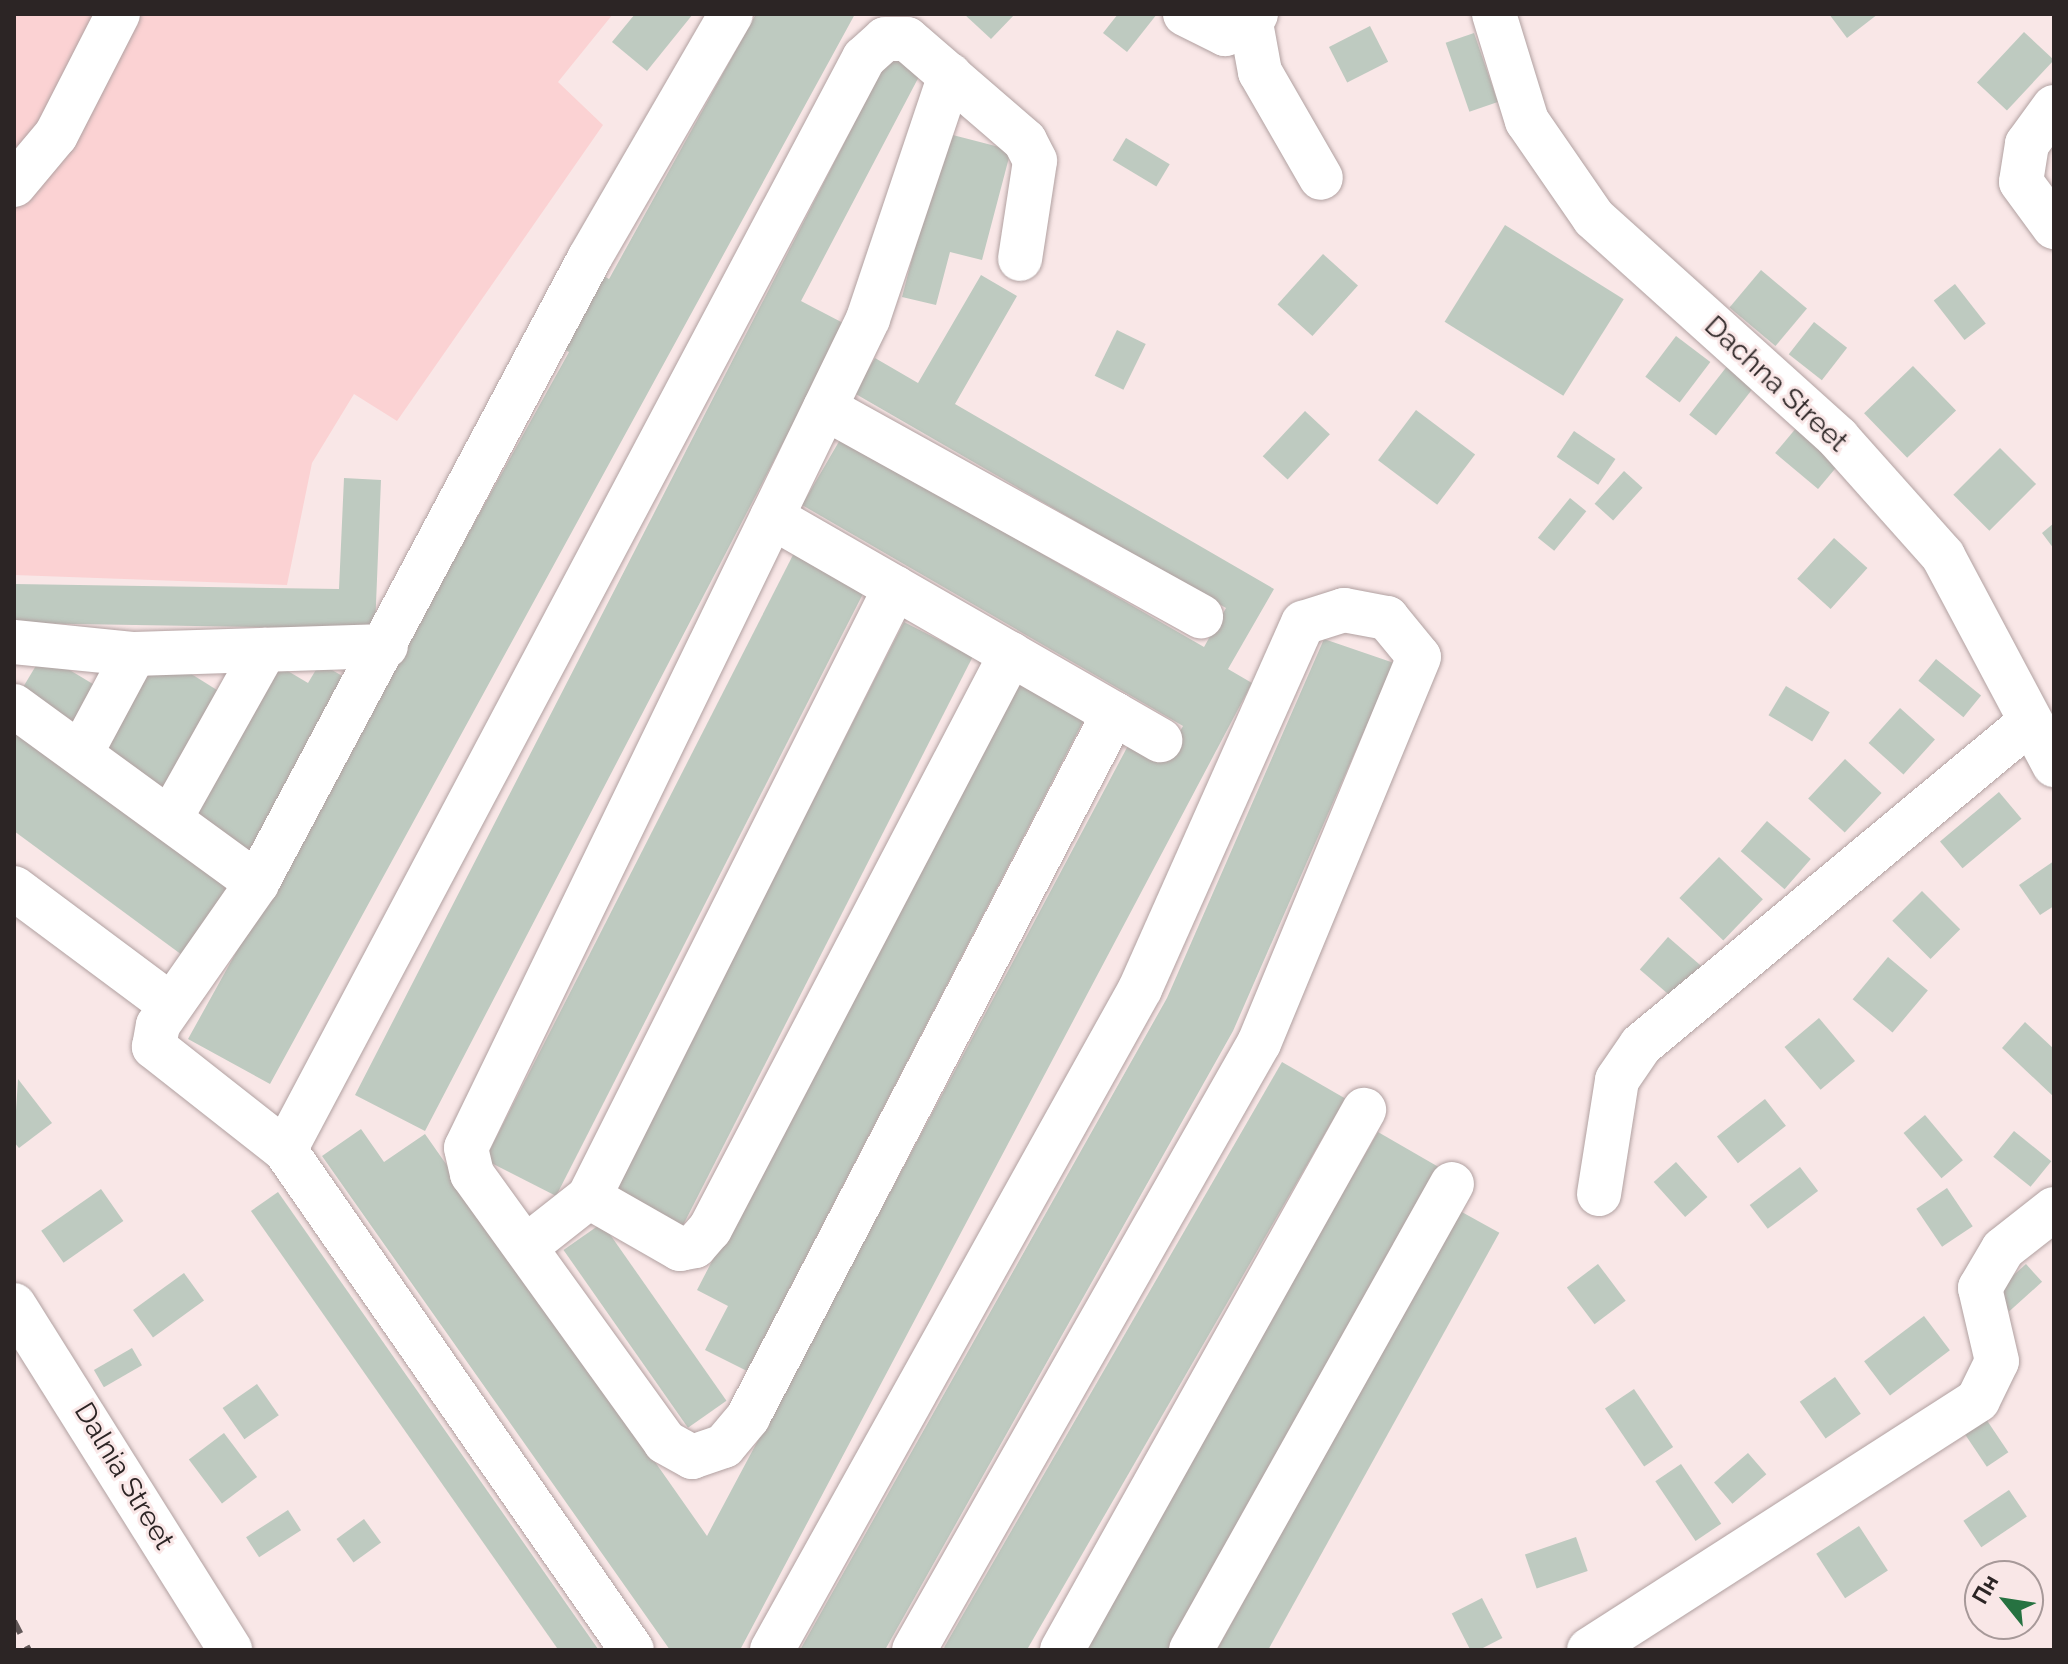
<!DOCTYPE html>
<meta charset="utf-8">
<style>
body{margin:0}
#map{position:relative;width:2068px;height:1664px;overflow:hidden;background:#f9e7e7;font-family:Raleway,sans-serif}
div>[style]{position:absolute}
.green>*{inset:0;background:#fbd2d3}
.building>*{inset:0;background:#becac0;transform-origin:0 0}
.roads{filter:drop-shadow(0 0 2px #b1a1a1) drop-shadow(0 0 2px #b1a1a1)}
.minor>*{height:44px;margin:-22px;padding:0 22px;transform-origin:22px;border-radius:22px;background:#fff}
.rail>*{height:6px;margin-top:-3px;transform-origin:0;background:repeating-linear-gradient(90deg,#625858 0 14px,transparent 0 28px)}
span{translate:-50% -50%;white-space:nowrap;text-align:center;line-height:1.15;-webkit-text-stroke:6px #f9e7e7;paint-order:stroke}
.street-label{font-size:28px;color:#2c2525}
.frame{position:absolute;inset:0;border:16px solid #2c2525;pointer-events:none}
.north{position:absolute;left:1964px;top:1560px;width:80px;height:80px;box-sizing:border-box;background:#f9e7e7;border:2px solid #a79999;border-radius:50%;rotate:300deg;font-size:22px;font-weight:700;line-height:32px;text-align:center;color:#2c2525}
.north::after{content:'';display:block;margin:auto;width:28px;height:36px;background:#267241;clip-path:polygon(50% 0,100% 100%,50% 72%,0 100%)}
</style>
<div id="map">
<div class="green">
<div style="clip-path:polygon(14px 14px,613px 14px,558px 82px,603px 125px,397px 421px,354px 394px,312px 463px,287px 585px,14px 575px)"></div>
</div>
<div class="building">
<div style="clip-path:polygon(635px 14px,693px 14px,647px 71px,612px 42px)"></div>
<div style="clip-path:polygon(756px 14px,855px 14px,270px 1084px,188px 1039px,569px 352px,556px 345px,596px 272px,609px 279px)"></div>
<div style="clip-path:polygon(964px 14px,1015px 14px,991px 39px)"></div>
<div style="clip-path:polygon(1118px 14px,1157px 14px,1127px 52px,1103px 33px)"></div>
<div style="clip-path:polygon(1829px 14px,1878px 14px,1847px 38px)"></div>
<div style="left:1370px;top:26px;width:40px;height:46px;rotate:63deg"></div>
<div style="left:2024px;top:32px;width:41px;height:69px;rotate:43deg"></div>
<div style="left:1474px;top:33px;width:73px;height:30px;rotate:71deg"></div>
<div style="clip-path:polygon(892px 50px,924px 67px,801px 301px,845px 324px,425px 1131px,355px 1095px)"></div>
<div style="clip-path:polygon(945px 133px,1011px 150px,982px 260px,950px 252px,936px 305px,902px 297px)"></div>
<div style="left:1126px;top:138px;width:51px;height:26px;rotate:31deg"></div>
<div style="left:1505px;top:225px;width:140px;height:114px;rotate:32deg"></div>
<div style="left:1323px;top:254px;width:47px;height:68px;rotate:42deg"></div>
<div style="left:1761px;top:270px;width:60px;height:49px;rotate:40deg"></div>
<div style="clip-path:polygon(981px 275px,1017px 296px,955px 404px,1274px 589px,1228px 669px,1252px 683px,740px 1650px,670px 1650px,322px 1156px,361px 1129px,384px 1162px,425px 1134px,707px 1536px,1131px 740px,1165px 758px,1183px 726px,802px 505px,841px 438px,1204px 647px,1226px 608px,854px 393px,875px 358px,918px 383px)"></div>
<div style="left:1955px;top:284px;width:50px;height:27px;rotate:52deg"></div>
<div style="left:1814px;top:322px;width:42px;height:41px;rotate:38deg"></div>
<div style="left:1117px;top:330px;width:32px;height:51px;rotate:26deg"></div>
<div style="left:1676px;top:336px;width:43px;height:51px;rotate:37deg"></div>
<div style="left:1728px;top:365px;width:34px;height:63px;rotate:38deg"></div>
<div style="left:1913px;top:366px;width:62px;height:68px;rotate:46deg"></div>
<div style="left:1416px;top:410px;width:74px;height:63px;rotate:37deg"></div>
<div style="left:1305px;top:411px;width:34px;height:62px;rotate:43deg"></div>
<div style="left:1797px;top:427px;width:56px;height:34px;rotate:40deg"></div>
<div style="left:1574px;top:431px;width:50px;height:31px;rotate:34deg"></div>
<div style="left:2000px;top:448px;width:51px;height:66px;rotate:45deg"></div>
<div style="left:1624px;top:471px;width:25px;height:44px;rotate:42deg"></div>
<div style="clip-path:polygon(344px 478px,381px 480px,375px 629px,14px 623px,14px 584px,339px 589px)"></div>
<div style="left:1570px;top:498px;width:21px;height:51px;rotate:39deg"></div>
<div style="clip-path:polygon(2054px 523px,2054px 549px,2042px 533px)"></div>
<div style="left:1834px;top:538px;width:45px;height:55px;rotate:42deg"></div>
<div style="left:794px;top:553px;width:80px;height:681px;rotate:27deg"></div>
<div style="left:904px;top:622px;width:77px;height:644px;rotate:27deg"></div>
<div style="clip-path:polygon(1324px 639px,1394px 663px,1233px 1031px,885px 1650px,800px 1650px,1167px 998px)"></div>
<div style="left:43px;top:654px;width:66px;height:42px;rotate:31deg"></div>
<div style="left:161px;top:655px;width:73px;height:115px;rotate:32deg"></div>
<div style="left:1936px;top:659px;width:58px;height:28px;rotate:39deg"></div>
<div style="clip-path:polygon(320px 663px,351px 681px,248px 852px,186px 815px,276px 664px,308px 683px)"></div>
<div style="clip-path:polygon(1015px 677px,1087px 714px,747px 1371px,705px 1350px,728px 1306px,697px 1290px)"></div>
<div style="left:1786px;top:686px;width:51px;height:34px;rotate:31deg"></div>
<div style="left:1900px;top:708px;width:47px;height:47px;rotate:42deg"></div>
<div style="clip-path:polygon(14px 721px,234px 883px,182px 955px,14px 831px)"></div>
<div style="left:1845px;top:759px;width:50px;height:54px;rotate:43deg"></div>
<div style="left:1999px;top:792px;width:35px;height:77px;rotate:50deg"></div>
<div style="left:1767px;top:821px;width:58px;height:40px;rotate:41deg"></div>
<div style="left:1719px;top:857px;width:61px;height:57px;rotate:44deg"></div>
<div style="clip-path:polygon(2054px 861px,2054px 906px,2040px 915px,2019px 885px)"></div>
<div style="left:1922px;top:891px;width:54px;height:42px;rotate:45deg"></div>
<div style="left:1668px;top:937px;width:49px;height:43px;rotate:41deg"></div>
<div style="left:1888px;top:957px;width:52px;height:55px;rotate:40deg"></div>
<div style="left:1819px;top:1018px;width:56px;height:45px;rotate:50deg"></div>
<div style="clip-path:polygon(2025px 1022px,2054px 1049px,2054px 1097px,2002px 1048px)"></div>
<div style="left:1282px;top:1062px;width:73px;height:676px;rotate:30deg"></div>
<div style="clip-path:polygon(18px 1079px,52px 1123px,19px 1148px,14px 1142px)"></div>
<div style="left:1765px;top:1099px;width:34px;height:61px;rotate:52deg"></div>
<div style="left:1925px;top:1115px;width:59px;height:28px;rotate:50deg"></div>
<div style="left:2014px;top:1131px;width:48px;height:33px;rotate:39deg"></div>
<div style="left:1378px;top:1132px;width:78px;height:596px;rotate:30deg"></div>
<div style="left:1676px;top:1162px;width:47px;height:30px;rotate:48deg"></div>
<div style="left:1800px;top:1167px;width:30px;height:63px;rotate:53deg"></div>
<div style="left:1947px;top:1188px;width:46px;height:37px;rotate:56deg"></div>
<div style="left:101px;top:1189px;width:39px;height:73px;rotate:55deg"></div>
<div style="left:278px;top:1192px;width:558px;height:33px;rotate:55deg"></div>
<div style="left:1460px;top:1211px;width:45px;height:503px;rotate:29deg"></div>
<div style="left:602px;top:1223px;width:217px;height:47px;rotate:55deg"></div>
<div style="left:1598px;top:1264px;width:46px;height:39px;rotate:53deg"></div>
<div style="left:2026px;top:1264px;width:24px;height:44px;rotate:48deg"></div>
<div style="left:184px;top:1273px;width:34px;height:63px;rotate:54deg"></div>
<div style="left:1924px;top:1316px;width:43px;height:75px;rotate:53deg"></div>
<div style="left:132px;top:1348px;width:20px;height:44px;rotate:60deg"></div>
<div style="left:1835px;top:1377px;width:45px;height:43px;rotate:55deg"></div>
<div style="left:257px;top:1384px;width:38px;height:42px;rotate:55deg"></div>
<div style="left:1634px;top:1389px;width:70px;height:35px;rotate:56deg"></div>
<div style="left:1986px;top:1419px;width:40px;height:26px;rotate:56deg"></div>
<div style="left:224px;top:1433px;width:55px;height:44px;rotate:53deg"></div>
<div style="left:1748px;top:1453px;width:28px;height:45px;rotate:49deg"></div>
<div style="left:1681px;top:1464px;width:72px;height:31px;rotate:56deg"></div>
<div style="left:2009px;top:1490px;width:32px;height:55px;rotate:56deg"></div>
<div style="left:288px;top:1510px;width:24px;height:50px;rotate:57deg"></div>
<div style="left:364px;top:1519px;width:29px;height:34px;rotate:54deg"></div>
<div style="left:1859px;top:1526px;width:53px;height:51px;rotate:57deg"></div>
<div style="left:1576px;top:1537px;width:36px;height:54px;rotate:71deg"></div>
<div style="left:1482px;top:1598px;width:45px;height:34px;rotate:63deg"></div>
</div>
<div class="roads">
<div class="minor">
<div style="left:1185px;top:14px;width:45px;rotate:26.6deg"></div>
<div style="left:1225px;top:34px;width:28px;rotate:-23deg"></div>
<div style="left:1256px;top:14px;width:10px;rotate:119deg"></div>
<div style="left:1251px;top:23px;width:50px;rotate:79.6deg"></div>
<div style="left:1260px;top:72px;width:122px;rotate:60.1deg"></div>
<div style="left:1494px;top:14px;width:112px;rotate:72.9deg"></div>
<div style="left:1527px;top:121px;width:118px;rotate:55.4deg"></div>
<div style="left:1594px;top:218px;width:329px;rotate:42deg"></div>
<div style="left:1838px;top:438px;width:158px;rotate:48.3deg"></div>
<div style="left:1943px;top:556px;width:237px;rotate:62deg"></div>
<div style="left:950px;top:75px;width:257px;rotate:108.6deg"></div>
<div style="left:868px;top:319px;width:921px;rotate:115.87deg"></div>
<div style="left:466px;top:1148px;width:27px;rotate:77deg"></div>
<div style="left:472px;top:1174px;width:330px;rotate:54.2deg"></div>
<div style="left:665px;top:1442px;width:31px;rotate:29deg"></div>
<div style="left:692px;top:1457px;width:34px;rotate:-19deg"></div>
<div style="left:724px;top:1446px;width:38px;rotate:-50deg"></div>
<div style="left:748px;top:1417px;width:793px;rotate:-62.53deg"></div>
<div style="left:2054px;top:107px;width:46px;rotate:126.1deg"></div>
<div style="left:2027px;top:144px;width:38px;rotate:99deg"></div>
<div style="left:2021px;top:182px;width:56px;rotate:53.7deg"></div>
<div style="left:14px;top:185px;width:65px;rotate:-50deg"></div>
<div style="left:56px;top:135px;width:136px;rotate:-62.9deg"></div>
<div style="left:825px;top:408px;width:430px;rotate:29deg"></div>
<div style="left:772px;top:517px;width:448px;rotate:29.9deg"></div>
<div style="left:14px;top:642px;width:121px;rotate:5.7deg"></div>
<div style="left:134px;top:654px;width:252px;rotate:-1.8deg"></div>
<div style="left:14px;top:706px;width:301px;rotate:36.1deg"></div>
<div style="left:81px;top:753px;width:112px;rotate:-61.8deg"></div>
<div style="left:170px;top:819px;width:194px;rotate:-60.7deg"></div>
<div style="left:14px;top:888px;width:196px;rotate:36.7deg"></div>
<div style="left:285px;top:1150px;width:1236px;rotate:-62.07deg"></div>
<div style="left:864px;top:58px;width:28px;rotate:-42deg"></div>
<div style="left:885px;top:39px;width:22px"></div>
<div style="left:907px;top:39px;width:156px;rotate:40.8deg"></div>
<div style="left:1025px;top:141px;width:22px;rotate:63deg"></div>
<div style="left:1035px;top:161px;width:99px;rotate:98.7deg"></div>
<div style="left:1599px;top:1194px;width:115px;rotate:-81deg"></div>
<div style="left:1617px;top:1080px;width:42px;rotate:-55.6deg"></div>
<div style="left:1641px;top:1045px;width:506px;rotate:-39.7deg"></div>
<div style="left:589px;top:1197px;width:682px;rotate:-63.32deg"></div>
<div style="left:528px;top:1245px;width:78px;rotate:-38.2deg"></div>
<div style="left:589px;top:1197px;width:105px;rotate:29.7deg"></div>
<div style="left:680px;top:1249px;width:15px;rotate:-11deg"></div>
<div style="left:695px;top:1246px;width:23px;rotate:-49deg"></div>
<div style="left:710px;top:1229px;width:649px;rotate:-62.37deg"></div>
<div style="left:14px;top:1305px;width:407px;rotate:57.9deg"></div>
<div style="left:632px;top:1650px;width:609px;rotate:-124.76deg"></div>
<div style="left:285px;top:1150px;width:167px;rotate:-141.8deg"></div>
<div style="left:154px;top:1047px;width:22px;rotate:-80deg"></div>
<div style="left:158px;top:1025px;width:173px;rotate:-55.1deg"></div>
<div style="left:257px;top:883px;width:707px;rotate:-61.98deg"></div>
<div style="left:589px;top:259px;width:283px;rotate:-59.9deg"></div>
<div style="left:772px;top:1650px;width:757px;rotate:-60.89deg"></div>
<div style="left:1140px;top:989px;width:401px;rotate:-66deg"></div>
<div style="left:1303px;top:623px;width:43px;rotate:-17.6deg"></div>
<div style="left:1344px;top:610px;width:44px;rotate:10.5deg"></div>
<div style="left:1387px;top:618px;width:50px;rotate:50.6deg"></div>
<div style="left:1419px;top:657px;width:418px;rotate:112.5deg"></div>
<div style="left:1259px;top:1043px;width:698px;rotate:119.61deg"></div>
<div style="left:1062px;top:1650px;width:619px;rotate:-60.78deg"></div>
<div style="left:1191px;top:1650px;width:534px;rotate:-60.75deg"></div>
<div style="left:1589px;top:1650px;width:462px;rotate:-32.7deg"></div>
<div style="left:1978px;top:1400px;width:43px;rotate:-64deg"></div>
<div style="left:1997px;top:1361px;width:75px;rotate:-103.1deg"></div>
<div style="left:1980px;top:1288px;width:45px;rotate:-59.5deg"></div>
<div style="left:2003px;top:1249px;width:65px;rotate:-38.1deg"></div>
</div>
</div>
<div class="rail">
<div style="left:14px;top:1621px;width:33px;rotate:63deg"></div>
</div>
<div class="street-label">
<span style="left:1776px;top:384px;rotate:43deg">Dachna Street</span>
<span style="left:124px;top:1476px;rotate:59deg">Dalnia Street</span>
</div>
<div class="frame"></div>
<div class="north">Пн</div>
</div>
